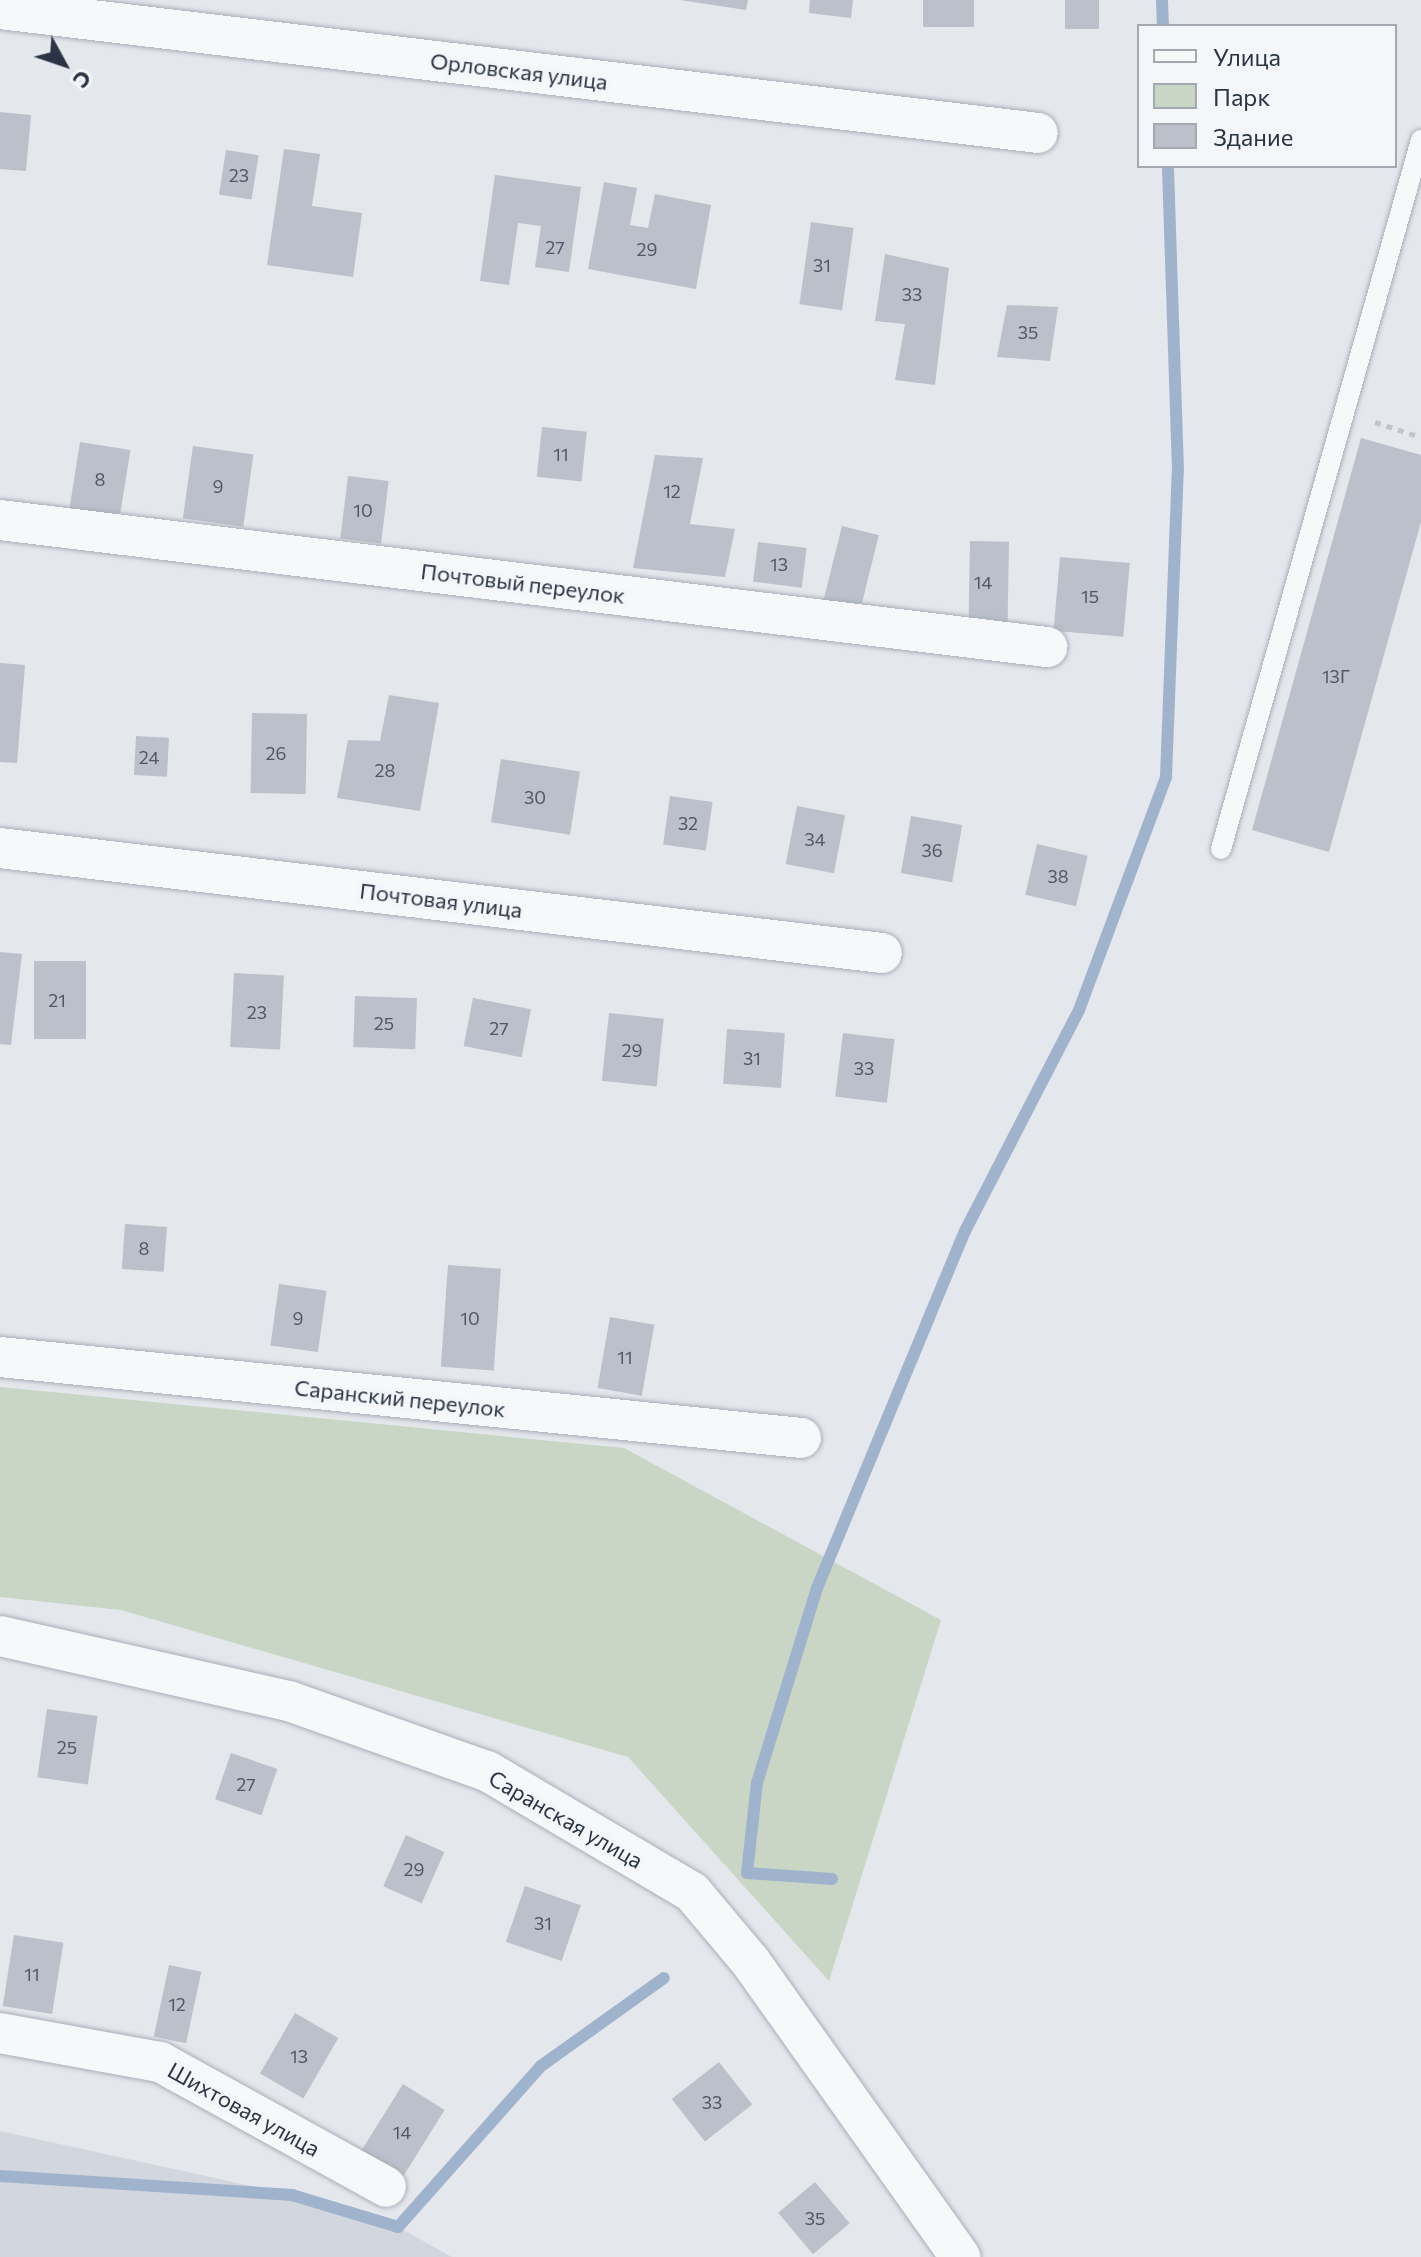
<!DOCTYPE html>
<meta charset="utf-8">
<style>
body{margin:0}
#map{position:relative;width:1421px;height:2257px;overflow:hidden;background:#e4e7ec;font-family:Commissioner,sans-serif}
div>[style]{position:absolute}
.built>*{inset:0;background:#d2d6de}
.green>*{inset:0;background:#c9d6c5}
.stream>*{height:12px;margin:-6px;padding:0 6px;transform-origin:6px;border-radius:6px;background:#9fb4cc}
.building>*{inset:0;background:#bbc0ca;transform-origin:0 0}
.path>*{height:5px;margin-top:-2.5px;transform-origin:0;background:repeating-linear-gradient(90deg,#c2c5cb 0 6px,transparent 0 12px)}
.roads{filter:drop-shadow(0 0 2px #a9aeb7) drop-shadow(0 0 2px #a9aeb7)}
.lane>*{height:20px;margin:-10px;padding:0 10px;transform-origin:10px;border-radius:10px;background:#f7f8fa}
.street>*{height:40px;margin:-20px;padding:0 20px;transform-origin:20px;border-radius:20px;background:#f7f8fa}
span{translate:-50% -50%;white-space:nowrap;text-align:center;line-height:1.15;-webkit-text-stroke:8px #f4f6f9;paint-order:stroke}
.number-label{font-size:18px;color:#4f5766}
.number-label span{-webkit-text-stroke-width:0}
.street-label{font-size:22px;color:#2b3445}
.legend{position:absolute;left:1137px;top:24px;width:260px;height:144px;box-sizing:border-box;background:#f4f6f9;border:2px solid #a4a8b1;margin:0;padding:10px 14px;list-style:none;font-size:24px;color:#2b3445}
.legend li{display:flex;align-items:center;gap:16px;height:40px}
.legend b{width:40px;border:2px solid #a4a8b1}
.north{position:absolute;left:24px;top:24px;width:80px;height:80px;-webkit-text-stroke:6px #f4f6f9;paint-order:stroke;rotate:130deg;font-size:22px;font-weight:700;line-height:32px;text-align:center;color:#2b3445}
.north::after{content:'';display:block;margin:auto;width:28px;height:36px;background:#2b3445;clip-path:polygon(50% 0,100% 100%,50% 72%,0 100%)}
</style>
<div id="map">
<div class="built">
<div style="clip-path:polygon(0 2131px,292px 2195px,398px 2227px,452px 2257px,0 2257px)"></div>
</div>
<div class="green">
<div style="clip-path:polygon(0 1387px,624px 1448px,941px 1620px,829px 1981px,628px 1757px,121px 1610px,0 1597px)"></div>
</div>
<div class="stream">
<div style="left:1162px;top:0;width:26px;rotate:88deg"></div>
<div style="left:832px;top:1879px;width:85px;rotate:-176deg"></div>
<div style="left:747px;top:1873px;width:91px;rotate:-83.7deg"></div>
<div style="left:757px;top:1783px;width:204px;rotate:-72.9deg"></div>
<div style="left:817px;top:1588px;width:386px;rotate:-67.5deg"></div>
<div style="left:965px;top:1231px;width:249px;rotate:-62.7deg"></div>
<div style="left:1079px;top:1010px;width:249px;rotate:-69.5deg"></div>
<div style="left:1166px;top:777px;width:306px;rotate:-87.8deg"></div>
<div style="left:1178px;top:471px;width:305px;rotate:-91.9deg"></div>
<div style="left:0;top:2176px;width:293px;rotate:3.7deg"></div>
<div style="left:292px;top:2195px;width:111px;rotate:16.8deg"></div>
<div style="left:398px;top:2227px;width:215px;rotate:-48.4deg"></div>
<div style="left:541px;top:2066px;width:151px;rotate:-35.6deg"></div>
</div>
<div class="building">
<div style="clip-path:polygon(680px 0,748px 0,746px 10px)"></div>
<div style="clip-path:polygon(810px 0,853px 0,851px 18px,809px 13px)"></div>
<div style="left:923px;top:0;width:51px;height:27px"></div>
<div style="left:1065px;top:0;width:34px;height:29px"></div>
<div style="clip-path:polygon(0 112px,31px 115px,26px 171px,0 169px)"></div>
<div style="clip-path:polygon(284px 149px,320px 154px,312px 206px,362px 213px,353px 277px,267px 265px)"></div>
<div style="left:226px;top:150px;width:33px;height:45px;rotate:9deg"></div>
<div style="clip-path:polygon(495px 175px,581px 187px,569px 272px,535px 267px,541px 226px,518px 223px,509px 285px,480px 281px)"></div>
<div style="clip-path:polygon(604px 182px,637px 188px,630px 225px,648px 228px,655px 194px,711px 205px,696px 289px,588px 269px)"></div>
<div style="left:811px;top:222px;width:43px;height:83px;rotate:8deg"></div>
<div style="clip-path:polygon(885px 254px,949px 268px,935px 385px,895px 380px,905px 324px,875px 321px)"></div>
<div style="clip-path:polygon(1007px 305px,1058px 307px,1050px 361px,997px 357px)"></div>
<div style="left:542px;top:427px;width:45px;height:50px;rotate:6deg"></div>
<div style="clip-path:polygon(1361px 438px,1421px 455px,1421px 522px,1329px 852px,1252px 830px)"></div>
<div style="left:80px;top:442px;width:51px;height:68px;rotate:9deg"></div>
<div style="left:193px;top:446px;width:61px;height:73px;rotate:8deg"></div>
<div style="clip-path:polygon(655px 455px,703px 458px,690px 524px,735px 529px,725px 577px,633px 568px)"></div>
<div style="left:348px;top:476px;width:41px;height:63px;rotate:7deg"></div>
<div style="left:842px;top:526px;width:38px;height:77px;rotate:14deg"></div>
<div style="left:970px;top:541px;width:39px;height:83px;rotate:1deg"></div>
<div style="left:758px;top:542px;width:49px;height:40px;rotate:7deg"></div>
<div style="left:1060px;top:557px;width:70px;height:74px;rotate:5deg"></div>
<div style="clip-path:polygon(0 663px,25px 665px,17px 763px,0 762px)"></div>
<div style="clip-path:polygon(389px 695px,439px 703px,420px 811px,337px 798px,348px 740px,380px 741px)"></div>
<div style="left:252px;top:713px;width:55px;height:80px;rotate:1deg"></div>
<div style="left:136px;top:736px;width:33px;height:39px;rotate:3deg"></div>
<div style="left:501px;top:759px;width:80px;height:64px;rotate:9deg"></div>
<div style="left:670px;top:796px;width:43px;height:49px;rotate:8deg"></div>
<div style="left:797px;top:806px;width:49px;height:59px;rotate:11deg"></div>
<div style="left:911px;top:816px;width:52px;height:58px;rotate:10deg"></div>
<div style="left:1037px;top:844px;width:52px;height:52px;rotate:13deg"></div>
<div style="clip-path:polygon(0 952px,22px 954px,11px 1045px,0 1044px)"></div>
<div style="left:34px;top:961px;width:52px;height:78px"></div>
<div style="left:234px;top:973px;width:50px;height:74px;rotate:3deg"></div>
<div style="left:355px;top:996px;width:62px;height:51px;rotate:2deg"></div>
<div style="left:473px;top:998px;width:59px;height:49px;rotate:11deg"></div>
<div style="left:609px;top:1013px;width:55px;height:68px;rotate:6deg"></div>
<div style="left:727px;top:1029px;width:58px;height:55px;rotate:4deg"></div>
<div style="left:843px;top:1033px;width:52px;height:64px;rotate:7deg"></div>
<div style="left:125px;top:1224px;width:42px;height:45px;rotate:4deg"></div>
<div style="left:448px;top:1265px;width:53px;height:102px;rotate:4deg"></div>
<div style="left:279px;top:1284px;width:48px;height:62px;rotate:8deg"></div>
<div style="left:610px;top:1317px;width:45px;height:72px;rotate:10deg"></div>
<div style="left:47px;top:1709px;width:51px;height:69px;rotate:8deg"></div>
<div style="left:231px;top:1753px;width:49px;height:49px;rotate:19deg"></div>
<div style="left:406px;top:1835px;width:42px;height:56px;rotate:24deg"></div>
<div style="left:525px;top:1886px;width:59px;height:59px;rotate:19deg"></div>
<div style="left:14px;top:1935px;width:50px;height:72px;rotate:9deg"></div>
<div style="left:169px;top:1965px;width:33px;height:73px;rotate:12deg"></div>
<div style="left:295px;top:2013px;width:50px;height:70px;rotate:30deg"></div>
<div style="left:719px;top:2062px;width:54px;height:60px;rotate:52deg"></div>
<div style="left:403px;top:2084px;width:49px;height:82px;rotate:32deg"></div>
<div style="left:815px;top:2182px;width:54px;height:48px;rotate:50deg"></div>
</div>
<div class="path">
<div style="left:1375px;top:422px;width:48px;rotate:18.1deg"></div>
</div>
<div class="roads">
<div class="lane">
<div style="left:1221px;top:849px;width:737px;rotate:-74.25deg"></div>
</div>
<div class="street">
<div style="left:0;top:9px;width:1045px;rotate:6.81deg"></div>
<div style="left:0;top:520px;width:1055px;rotate:6.92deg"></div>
<div style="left:0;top:848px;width:888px;rotate:6.79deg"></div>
<div style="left:0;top:1357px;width:805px;rotate:5.77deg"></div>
<div style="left:0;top:1636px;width:296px;rotate:12.7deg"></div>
<div style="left:289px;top:1701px;width:210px;rotate:19.5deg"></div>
<div style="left:487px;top:1771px;width:238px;rotate:30.6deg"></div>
<div style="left:692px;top:1892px;width:90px;rotate:50deg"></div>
<div style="left:750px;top:1961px;width:363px;rotate:54.6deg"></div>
<div style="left:0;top:2033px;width:163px;rotate:10.3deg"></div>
<div style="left:160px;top:2062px;width:258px;rotate:28.9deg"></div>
</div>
</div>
<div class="number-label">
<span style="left:239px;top:175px">23</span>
<span style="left:555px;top:247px">27</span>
<span style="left:647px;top:249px">29</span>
<span style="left:822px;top:265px">31</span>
<span style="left:912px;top:294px">33</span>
<span style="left:1028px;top:332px">35</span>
<span style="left:561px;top:454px">11</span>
<span style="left:100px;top:479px">8</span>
<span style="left:218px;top:486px">9</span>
<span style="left:672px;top:491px">12</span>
<span style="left:363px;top:510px">10</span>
<span style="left:779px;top:564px">13</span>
<span style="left:983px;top:582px">14</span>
<span style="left:1090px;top:596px">15</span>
<span style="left:1336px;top:676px">13Г</span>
<span style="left:276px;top:753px">26</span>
<span style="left:149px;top:757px">24</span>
<span style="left:385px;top:770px">28</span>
<span style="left:535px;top:797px">30</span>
<span style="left:688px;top:823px">32</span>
<span style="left:815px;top:839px">34</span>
<span style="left:932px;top:850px">36</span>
<span style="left:1058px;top:876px">38</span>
<span style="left:57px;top:1000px">21</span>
<span style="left:257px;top:1012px">23</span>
<span style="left:384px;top:1023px">25</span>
<span style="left:499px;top:1028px">27</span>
<span style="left:632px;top:1050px">29</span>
<span style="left:752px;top:1058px">31</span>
<span style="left:864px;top:1068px">33</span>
<span style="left:144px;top:1248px">8</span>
<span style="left:298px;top:1318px">9</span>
<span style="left:470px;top:1318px">10</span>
<span style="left:625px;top:1357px">11</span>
<span style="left:67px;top:1747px">25</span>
<span style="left:246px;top:1784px">27</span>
<span style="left:414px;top:1869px">29</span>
<span style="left:543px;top:1923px">31</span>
<span style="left:32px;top:1974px">11</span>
<span style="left:177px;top:2004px">12</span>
<span style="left:299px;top:2056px">13</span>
<span style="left:712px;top:2102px">33</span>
<span style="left:402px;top:2132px">14</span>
<span style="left:815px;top:2218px">35</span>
</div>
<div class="street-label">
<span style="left:519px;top:71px;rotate:7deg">Орловская улица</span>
<span style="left:523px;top:583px;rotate:7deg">Почтовый переулок</span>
<span style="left:441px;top:900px;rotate:7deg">Почтовая улица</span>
<span style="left:400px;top:1398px;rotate:6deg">Саранский переулок</span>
<span style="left:566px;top:1819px;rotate:30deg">Саранская улица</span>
<span style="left:244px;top:2109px;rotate:29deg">Шихтовая улица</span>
</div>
<ul class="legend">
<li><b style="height:10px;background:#f7f8fa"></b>Улица</li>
<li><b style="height:22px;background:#c9d6c5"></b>Парк</li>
<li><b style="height:22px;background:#bbc0ca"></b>Здание</li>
</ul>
<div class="north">С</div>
</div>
